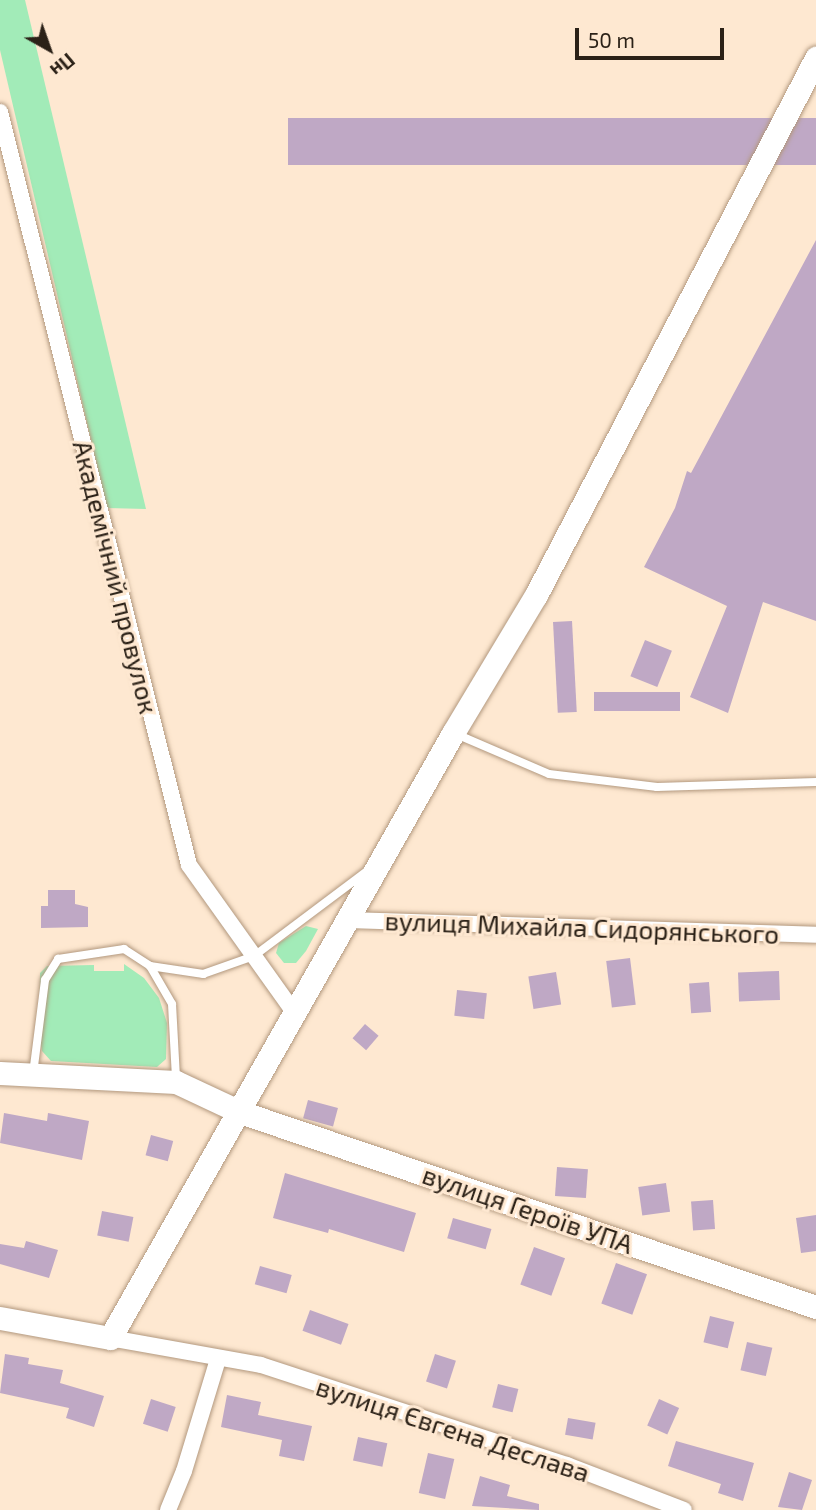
<!DOCTYPE html>
<meta charset="utf-8">
<style>
body{margin:0}
#map{position:relative;width:816px;height:1510px;overflow:hidden;background:#fee8d1;font-family:"Exo 2",sans-serif}
div>[style]{position:absolute}
.green>*{inset:0;background:#a2ebb8}
.building>*{inset:0;background:#bfa8c5;transform-origin:0 0}
.roads{filter:drop-shadow(0 0 2px #b2987e) drop-shadow(0 0 2px #b2987e)}
.lane>*{height:8px;margin:-4px;padding:0 4px;transform-origin:4px;border-radius:4px;background:#fff}
.street>*{height:16px;margin:-8px;padding:0 8px;transform-origin:8px;border-radius:8px;background:#fff}
.secondary>*{height:23px;margin:-11.5px;padding:0 11.5px;transform-origin:11.5px;border-radius:11.5px;background:#fff}
span{translate:-50% -50%;white-space:nowrap;text-align:center;line-height:1.15;-webkit-text-stroke:6px #fee8d1;paint-order:stroke}
.street-label{font-size:26px;color:#2b2117}
.north{position:absolute;left:14px;top:14px;width:70px;height:70px;-webkit-text-stroke:5px #fee8d1;paint-order:stroke;rotate:140deg;font-size:19px;font-weight:700;line-height:28px;text-align:center;color:#2b2117}
.north::after{content:'';display:block;margin:auto;width:24px;height:32px;background:#2b2117;clip-path:polygon(50% 0,100% 100%,50% 72%,0 100%)}
.scale{position:absolute;left:575px;top:28px;width:149px;height:32px;box-sizing:border-box;border:4px solid #2b2117;border-top:0;padding-left:9px;font-size:21px;line-height:24px;white-space:nowrap;color:#2b2117;-webkit-text-stroke:5px #fee8d1;paint-order:stroke}
</style>
<div id="map">
<div class="green">
<div style="clip-path:polygon(0 0,25px 0,146px 509px,107px 508px,0 50px)"></div>
<div style="clip-path:polygon(306px 926px,318px 929px,306px 951px,296px 963px,284px 963px,276px 953px,279px 943px)"></div>
<div style="clip-path:polygon(124px 964px,144px 978px,159px 998px,167px 1023px,166px 1059px,157px 1067px,51px 1061px,42px 1051px,39px 1033px,40px 973px,47px 966px,94px 965px,94px 971px,124px 971px)"></div>
</div>
<div class="building">
<div style="left:816px;top:118px;width:47px;height:528px;rotate:90deg"></div>
<div style="clip-path:polygon(816px 240px,816px 621px,763px 602px,728px 713px,690px 697px,727px 606px,644px 567px,675px 508px,687px 471px,691px 473px)"></div>
<div style="left:572px;top:621px;width:91px;height:19px;rotate:87deg"></div>
<div style="left:645px;top:640px;width:29px;height:39px;rotate:22deg"></div>
<div style="left:680px;top:692px;width:19px;height:86px;rotate:90deg"></div>
<div style="clip-path:polygon(48px 890px,75px 890px,75px 904px,88px 907px,88px 927px,41px 928px,41px 906px,48px 906px)"></div>
<div style="left:630px;top:958px;width:47px;height:24px;rotate:83deg"></div>
<div style="left:779px;top:971px;width:29px;height:41px;rotate:88deg"></div>
<div style="left:556px;top:972px;width:33px;height:28px;rotate:81deg"></div>
<div style="left:709px;top:982px;width:30px;height:20px;rotate:86deg"></div>
<div style="left:457px;top:990px;width:30px;height:26px;rotate:6deg"></div>
<div style="left:365px;top:1024px;width:18px;height:19px;rotate:41deg"></div>
<div style="left:308px;top:1100px;width:31px;height:19px;rotate:15deg"></div>
<div style="clip-path:polygon(4px 1113px,47px 1121px,48px 1113px,89px 1121px,82px 1160px,0 1143px)"></div>
<div style="left:151px;top:1135px;width:23px;height:21px;rotate:15deg"></div>
<div style="left:557px;top:1167px;width:31px;height:29px;rotate:4deg"></div>
<div style="clip-path:polygon(285px 1173px,416px 1213px,404px 1252px,329px 1229px,328px 1233px,273px 1218px)"></div>
<div style="left:666px;top:1183px;width:29px;height:28px;rotate:82deg"></div>
<div style="left:713px;top:1200px;width:29px;height:22px;rotate:86deg"></div>
<div style="left:102px;top:1211px;width:32px;height:25px;rotate:11deg"></div>
<div style="clip-path:polygon(816px 1215px,816px 1251px,801px 1253px,796px 1218px)"></div>
<div style="left:453px;top:1218px;width:40px;height:21px;rotate:16deg"></div>
<div style="clip-path:polygon(26px 1241px,58px 1250px,49px 1278px,0 1264px,0 1244px,24px 1248px)"></div>
<div style="left:534px;top:1247px;width:33px;height:40px;rotate:20deg"></div>
<div style="left:616px;top:1263px;width:33px;height:43px;rotate:20deg"></div>
<div style="left:260px;top:1266px;width:33px;height:19px;rotate:16deg"></div>
<div style="left:310px;top:1310px;width:41px;height:22px;rotate:20deg"></div>
<div style="left:710px;top:1316px;width:25px;height:27px;rotate:14deg"></div>
<div style="left:747px;top:1342px;width:26px;height:29px;rotate:13deg"></div>
<div style="clip-path:polygon(5px 1354px,29px 1358px,28px 1364px,63px 1370px,60px 1383px,104px 1396px,94px 1427px,66px 1418px,69px 1408px,0 1393px)"></div>
<div style="left:435px;top:1354px;width:22px;height:29px;rotate:18deg"></div>
<div style="left:498px;top:1384px;width:21px;height:24px;rotate:14deg"></div>
<div style="clip-path:polygon(227px 1395px,261px 1402px,258px 1415px,312px 1426px,304px 1461px,279px 1456px,282px 1440px,221px 1427px)"></div>
<div style="left:151px;top:1399px;width:26px;height:26px;rotate:18deg"></div>
<div style="left:659px;top:1399px;width:22px;height:29px;rotate:24deg"></div>
<div style="left:568px;top:1418px;width:28px;height:17px;rotate:10deg"></div>
<div style="left:358px;top:1437px;width:30px;height:24px;rotate:12deg"></div>
<div style="clip-path:polygon(676px 1441px,754px 1463px,743px 1501px,718px 1493px,721px 1484px,668px 1466px)"></div>
<div style="left:428px;top:1453px;width:27px;height:41px;rotate:13deg"></div>
<div style="clip-path:polygon(789px 1472px,812px 1480px,802px 1510px,778px 1507px)"></div>
<div style="clip-path:polygon(480px 1476px,510px 1485px,507px 1496px,539px 1504px,539px 1510px,472px 1506px)"></div>
</div>
<div class="roads">
<div class="lane">
<div style="left:456px;top:734px;width:101px;rotate:23.3deg"></div>
<div style="left:549px;top:774px;width:109px;rotate:6.9deg"></div>
<div style="left:657px;top:787px;width:159px;rotate:-1.8deg"></div>
<div style="left:150px;top:966px;width:54px;rotate:8.6deg"></div>
<div style="left:203px;top:974px;width:54px;rotate:-19.4deg"></div>
<div style="left:254px;top:956px;width:140px;rotate:-36.9deg"></div>
<div style="left:33px;top:1074px;width:95px;rotate:-82.7deg"></div>
<div style="left:45px;top:980px;width:25px;rotate:-58deg"></div>
<div style="left:58px;top:959px;width:67px;rotate:-8.6deg"></div>
<div style="left:124px;top:949px;width:31px;rotate:33deg"></div>
<div style="left:150px;top:966px;width:44px;rotate:59.9deg"></div>
<div style="left:172px;top:1004px;width:75px;rotate:86.9deg"></div>
</div>
<div class="street">
<div style="left:0;top:112px;width:776px;rotate:75.91deg"></div>
<div style="left:189px;top:865px;width:181px;rotate:54.5deg"></div>
<div style="left:348px;top:920px;width:468px;rotate:1.8deg"></div>
<div style="left:110px;top:1338px;width:153px;rotate:10.1deg"></div>
<div style="left:261px;top:1365px;width:322px;rotate:18.1deg"></div>
<div style="left:567px;top:1465px;width:125px;rotate:21deg"></div>
<div style="left:168px;top:1510px;width:42px;rotate:-67.7deg"></div>
<div style="left:184px;top:1471px;width:117px;rotate:-73.1deg"></div>
</div>
<div class="secondary">
<div style="left:0;top:1073px;width:176px;rotate:2.9deg"></div>
<div style="left:176px;top:1082px;width:71px;rotate:25.1deg"></div>
<div style="left:240px;top:1112px;width:608px;rotate:18.7deg"></div>
<div style="left:0;top:1318px;width:112px;rotate:10.3deg"></div>
<div style="left:110px;top:1338px;width:695px;rotate:-60.45deg"></div>
<div style="left:453px;top:733px;width:161px;rotate:-59deg"></div>
<div style="left:536px;top:595px;width:606px;rotate:-62.46deg"></div>
</div>
</div>
<div class="street-label">
<span style="left:116px;top:577px;rotate:76deg">Академічний провулок</span>
<span style="left:582px;top:927px;rotate:2deg">вулиця Михайла Сидорянського</span>
<span style="left:528px;top:1209px;rotate:19deg">вулиця Героїв УПА</span>
<span style="left:453px;top:1429px;rotate:18deg">вулиця Євгена Деслава</span>
</div>
<div class="north">Пн</div>
<div class="scale">50 m</div>
</div>
